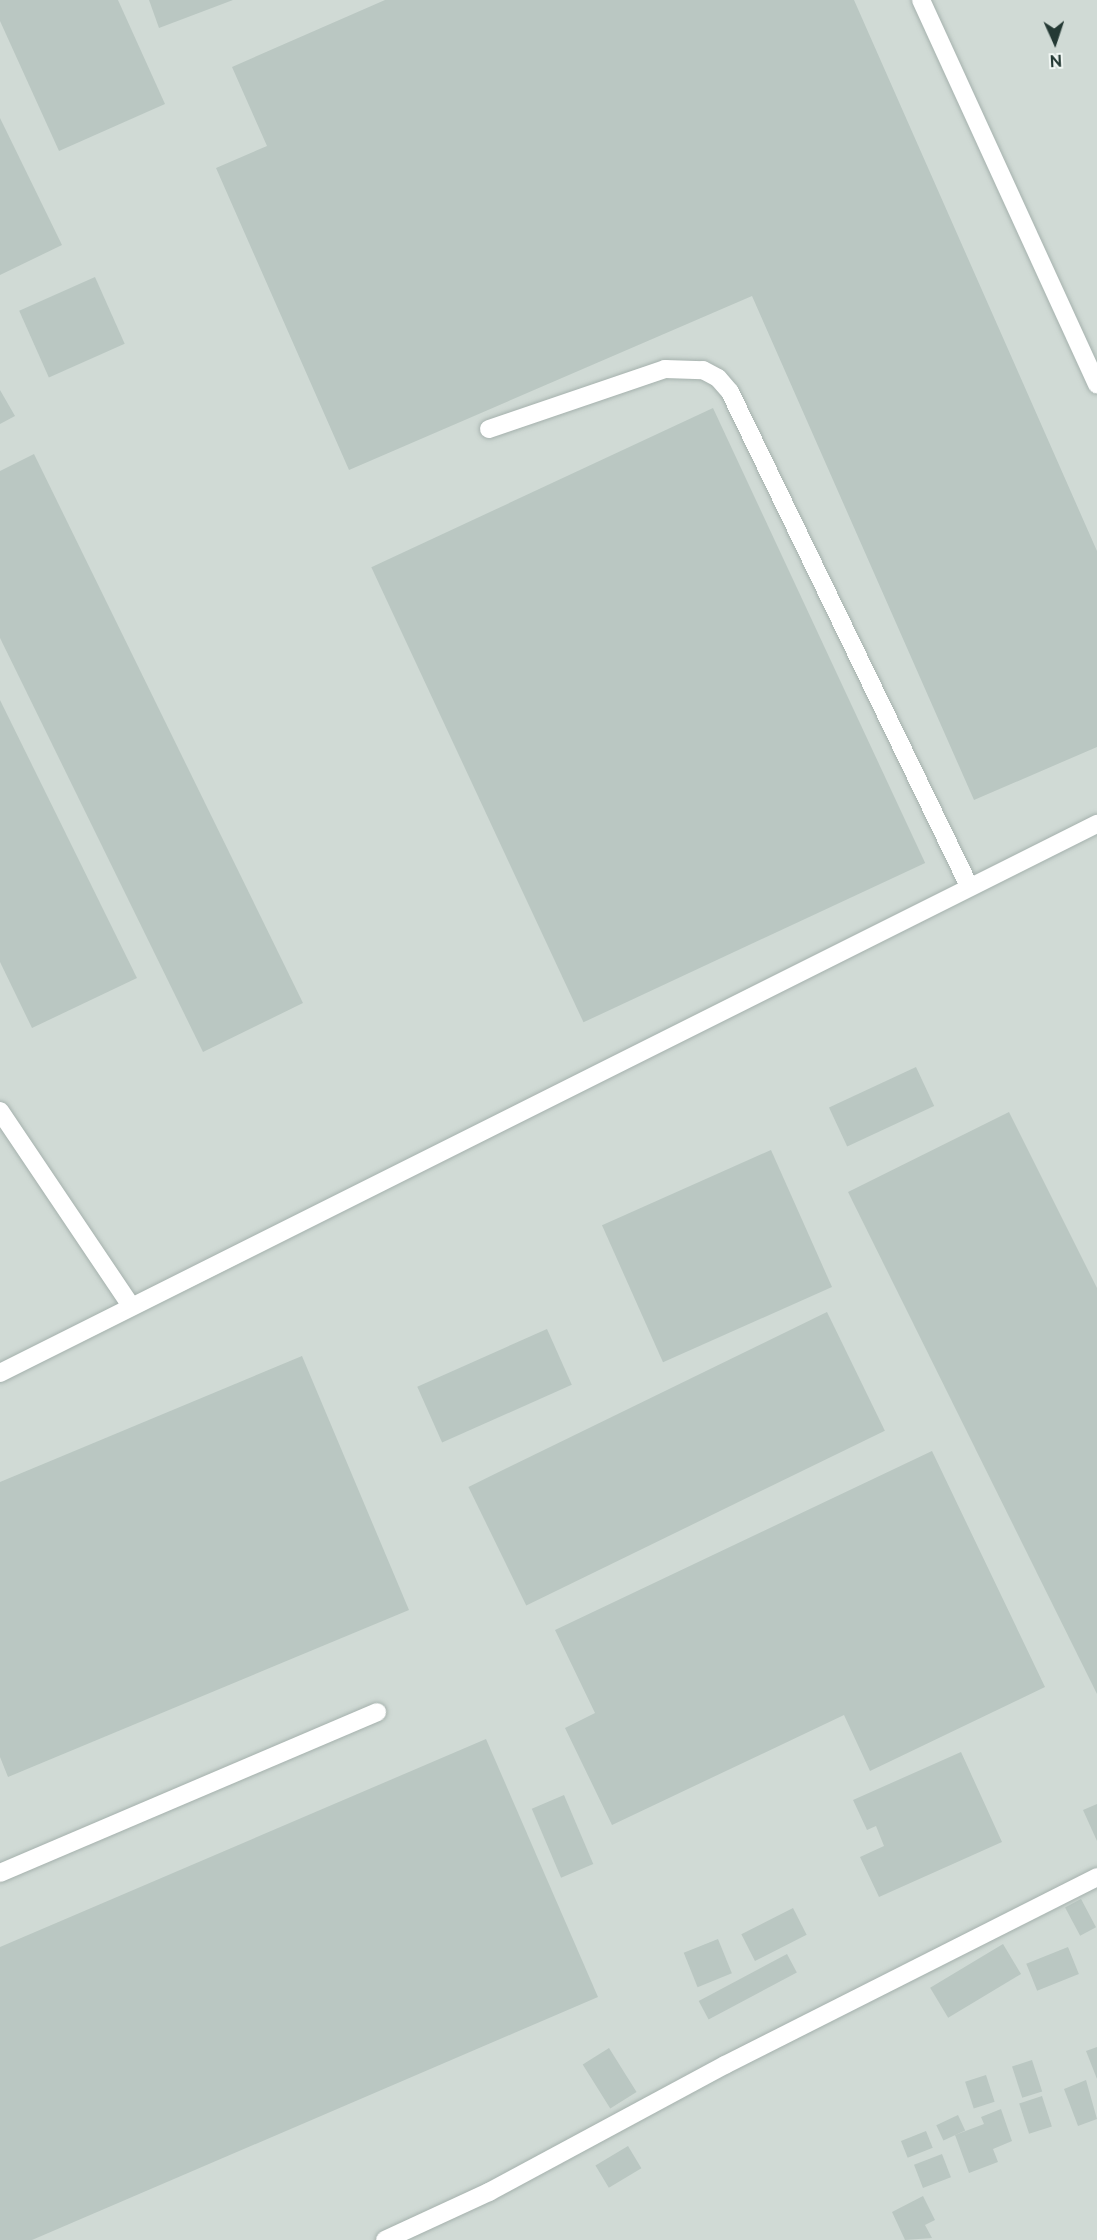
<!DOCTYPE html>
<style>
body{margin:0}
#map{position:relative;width:1097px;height:2240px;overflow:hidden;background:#e1eae6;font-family:Raleway,sans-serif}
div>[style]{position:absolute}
.built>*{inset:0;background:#d0dad5;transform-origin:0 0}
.building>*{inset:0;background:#bac7c2;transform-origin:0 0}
.roads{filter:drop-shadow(0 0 2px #a5b1ad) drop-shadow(0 0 2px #a5b1ad)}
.service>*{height:18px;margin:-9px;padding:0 9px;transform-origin:9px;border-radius:9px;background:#fff}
.minor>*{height:18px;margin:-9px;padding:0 9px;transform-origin:9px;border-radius:9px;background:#fff}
span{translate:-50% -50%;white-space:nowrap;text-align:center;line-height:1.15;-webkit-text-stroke:4.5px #f1f7f4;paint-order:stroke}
.north{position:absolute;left:1025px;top:12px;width:60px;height:60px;-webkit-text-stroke:4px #f1f7f4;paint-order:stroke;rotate:177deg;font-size:16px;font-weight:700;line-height:24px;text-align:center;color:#243934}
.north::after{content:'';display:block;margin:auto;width:21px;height:27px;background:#243934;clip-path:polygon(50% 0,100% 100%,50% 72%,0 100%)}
</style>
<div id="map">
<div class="built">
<div style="left:0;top:0;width:1097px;height:2240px"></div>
</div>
<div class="building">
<div style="clip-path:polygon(0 0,118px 0,165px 104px,59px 151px,0 21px)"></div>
<div style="clip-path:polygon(149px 0,233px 0,159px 28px)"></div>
<div style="clip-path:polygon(385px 0,854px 0,1097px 551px,1097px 747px,974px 800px,752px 296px,349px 470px,216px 168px,267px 146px,232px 67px)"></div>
<div style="clip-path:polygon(0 118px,62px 245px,0 275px)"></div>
<div style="left:95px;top:277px;width:73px;height:83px;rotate:66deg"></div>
<div style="clip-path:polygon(0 390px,15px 416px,0 424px)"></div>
<div style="left:713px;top:408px;width:502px;height:377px;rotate:65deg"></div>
<div style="clip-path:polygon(34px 454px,303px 1003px,203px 1052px,0 638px,0 471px)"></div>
<div style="clip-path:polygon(0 700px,137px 978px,32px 1028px,0 962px)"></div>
<div style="left:916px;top:1067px;width:43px;height:96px;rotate:65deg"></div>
<div style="clip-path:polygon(1009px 1112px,1097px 1288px,1097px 1694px,848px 1192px)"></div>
<div style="left:771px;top:1150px;width:150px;height:185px;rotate:66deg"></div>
<div style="left:827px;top:1312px;width:132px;height:399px;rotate:64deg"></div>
<div style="left:547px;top:1329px;width:61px;height:142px;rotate:66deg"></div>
<div style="clip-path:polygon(302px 1356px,409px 1610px,8px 1777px,0 1757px,0 1482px)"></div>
<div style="clip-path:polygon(932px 1451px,1045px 1687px,870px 1771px,844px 1715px,612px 1825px,565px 1728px,595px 1713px,555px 1630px)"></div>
<div style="clip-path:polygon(486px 1739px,598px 1997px,32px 2240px,0 2240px,0 1947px)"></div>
<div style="clip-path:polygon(961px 1752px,1002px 1842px,879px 1897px,860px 1857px,884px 1846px,876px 1826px,867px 1830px,853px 1800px)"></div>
<div style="left:564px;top:1795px;width:75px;height:35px;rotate:67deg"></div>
<div style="clip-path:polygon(1097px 1804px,1097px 1841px,1083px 1810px)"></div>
<div style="left:1081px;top:1899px;width:32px;height:18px;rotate:62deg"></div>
<div style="left:793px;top:1908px;width:30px;height:58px;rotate:63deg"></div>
<div style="left:718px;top:1939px;width:37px;height:37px;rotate:68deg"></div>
<div style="left:1003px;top:1944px;width:35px;height:85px;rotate:59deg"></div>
<div style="left:1068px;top:1947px;width:29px;height:45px;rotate:68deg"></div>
<div style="left:787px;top:1954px;width:21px;height:100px;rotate:62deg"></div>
<div style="clip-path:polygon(1097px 2047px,1097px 2079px,1086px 2051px)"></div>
<div style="left:609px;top:2048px;width:52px;height:31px;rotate:58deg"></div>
<div style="left:1032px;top:2060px;width:33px;height:21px;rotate:72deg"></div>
<div style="left:986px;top:2075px;width:28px;height:22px;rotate:72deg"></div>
<div style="clip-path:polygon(1086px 2080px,1097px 2119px,1078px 2126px,1064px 2089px)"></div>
<div style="left:1042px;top:2096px;width:32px;height:24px;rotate:72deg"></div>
<div style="clip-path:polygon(1001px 2109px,1012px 2141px,993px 2149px,998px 2162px,969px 2173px,955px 2135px,984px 2124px,981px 2117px)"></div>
<div style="left:958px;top:2115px;width:17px;height:24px;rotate:65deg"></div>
<div style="left:926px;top:2131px;width:18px;height:27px;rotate:68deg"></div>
<div style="left:628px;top:2146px;width:26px;height:38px;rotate:59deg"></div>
<div style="left:942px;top:2154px;width:25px;height:30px;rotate:69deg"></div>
<div style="clip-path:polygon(923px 2196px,935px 2220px,925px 2225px,932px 2238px,905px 2240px,892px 2212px)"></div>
</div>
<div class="roads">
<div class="service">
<div style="left:921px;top:0;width:423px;rotate:65.4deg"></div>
<div style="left:489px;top:429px;width:186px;rotate:-18.8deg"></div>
<div style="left:665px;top:369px;width:38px;rotate:2deg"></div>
<div style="left:703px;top:370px;width:17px;rotate:28deg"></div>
<div style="left:718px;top:378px;width:18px;rotate:49deg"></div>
<div style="left:730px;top:392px;width:549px;rotate:64.18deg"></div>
<div style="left:0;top:1111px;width:235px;rotate:56.1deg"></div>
<div style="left:0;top:1873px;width:410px;rotate:-23.1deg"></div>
<div style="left:385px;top:2240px;width:115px;rotate:-24.8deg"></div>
<div style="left:489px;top:2192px;width:268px;rotate:-28.3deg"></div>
<div style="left:725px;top:2065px;width:417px;rotate:-26.8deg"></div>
</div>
<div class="minor">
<div style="left:0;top:1373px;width:1227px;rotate:-26.59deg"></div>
</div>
</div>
<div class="north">N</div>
</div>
